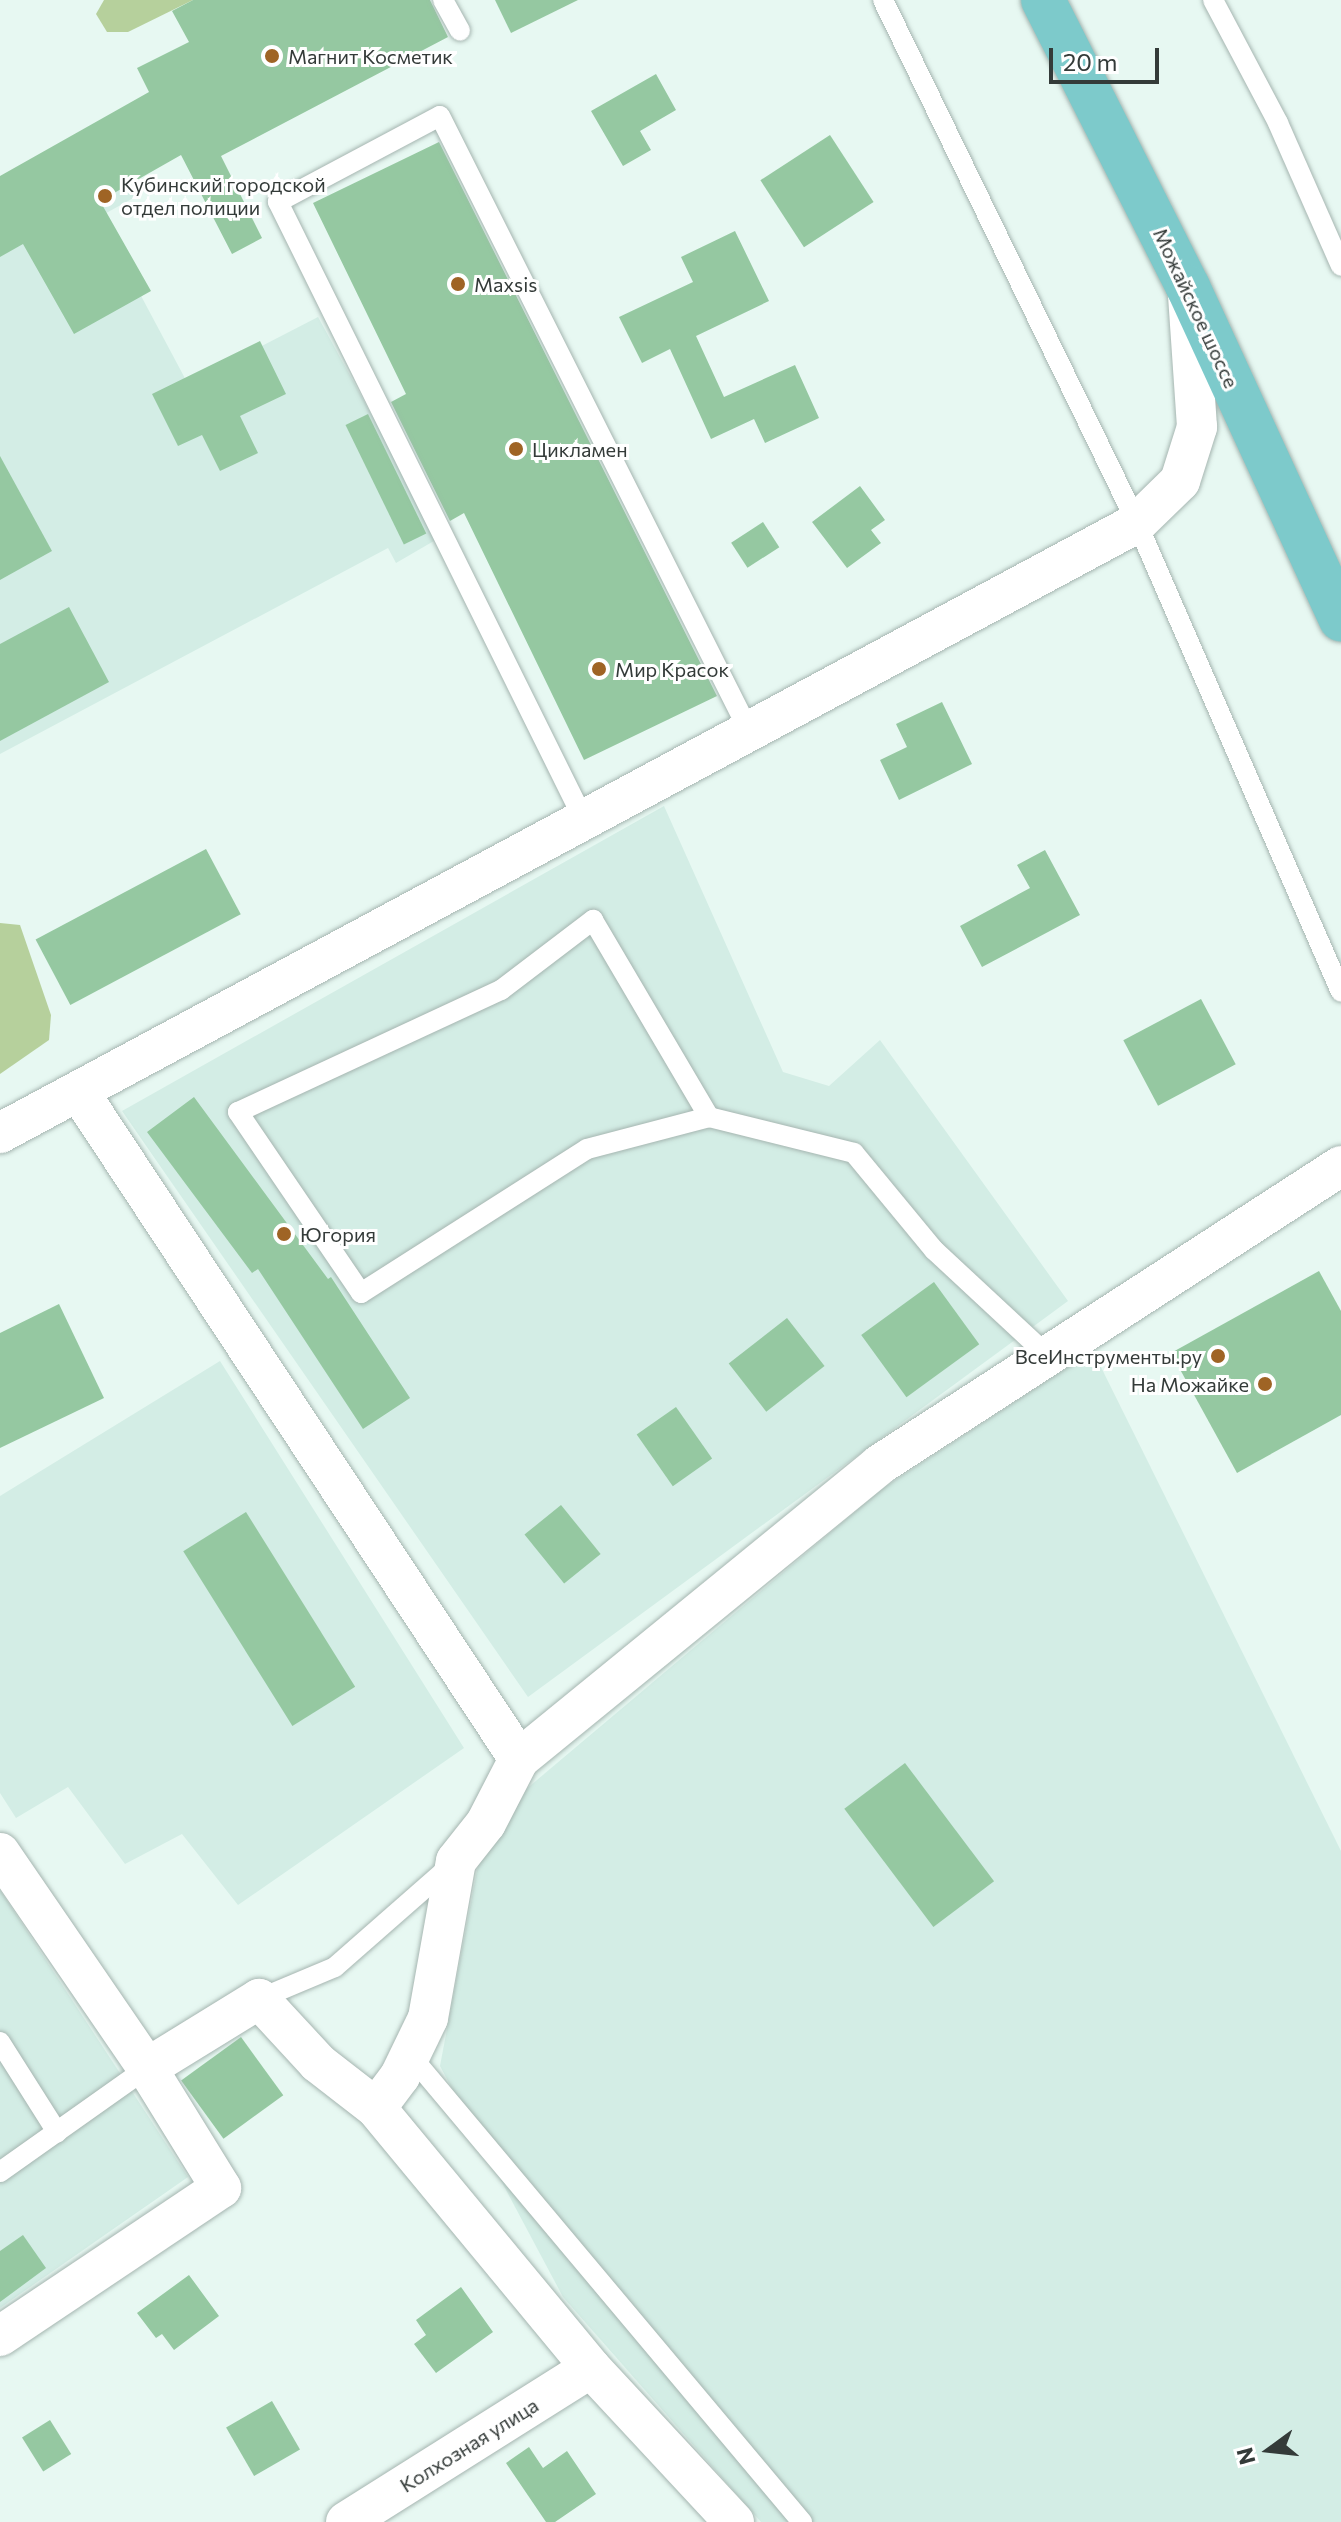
<!DOCTYPE html>
<meta charset="utf-8">
<style>
body{margin:0}
#map{position:relative;width:1341px;height:2522px;overflow:hidden;background:#e7f8f2;font-family:Commissioner,sans-serif}
div>[style]{position:absolute}
.built>*{inset:0;background:#d3ede5}
.forest>*{inset:0;background:#b6d09c}
.building>*{inset:0;background:#95c8a1;transform-origin:0 0}
.roads{filter:drop-shadow(0 0 2px #a5b5b0) drop-shadow(0 0 2px #a5b5b0)}
.lane>*{height:20px;margin:-10px;padding:0 10px;transform-origin:10px;border-radius:10px;background:#fff}
.street>*{height:40px;margin:-20px;padding:0 20px;transform-origin:20px;border-radius:20px;background:#fff}
.primary>*{height:44px;margin:-22px;padding:0 22px;transform-origin:22px;border-radius:22px;background:#7dcacb}
.dots>*{width:22px;height:22px;translate:-50% -50%;box-sizing:border-box;border:4px solid #fff;border-radius:50%}
span{translate:-50% -50%;white-space:nowrap;text-align:center;line-height:1.15;-webkit-text-stroke:6px #fff;paint-order:stroke}
.poi-label{font-size:20px;color:#343b39}
.left{translate:0 -50%;text-align:left}
.right{translate:-100% -50%;text-align:right}
.street-label{font-size:20px;color:#343b39}
.north{position:absolute;left:1229px;top:2410px;width:80px;height:80px;-webkit-text-stroke:6px #fff;paint-order:stroke;rotate:255deg;font-size:22px;font-weight:700;line-height:32px;text-align:center;color:#343b39}
.north::after{content:'';display:block;margin:auto;width:28px;height:36px;background:#343b39;clip-path:polygon(50% 0,100% 100%,50% 72%,0 100%)}
.scale{position:absolute;left:1049px;top:48px;width:110px;height:36px;box-sizing:border-box;border:4px solid #343b39;border-top:0;padding-left:10px;font-size:24px;line-height:28px;white-space:nowrap;color:#343b39;-webkit-text-stroke:6px #fff;paint-order:stroke}
</style>
<div id="map">
<div class="built">
<div style="clip-path:polygon(100px 128px,137px 196px,99px 217px,188px 384px,318px 317px,439px 538px,396px 563px,388px 548px,0 754px,0 181px)"></div>
<div style="clip-path:polygon(664px 806px,783px 1072px,829px 1086px,880px 1040px,1068px 1301px,528px 1697px,122px 1111px)"></div>
<div style="clip-path:polygon(1093px 1351px,1341px 1851px,1341px 2522px,761px 2522px,563px 2297px,440px 2066px,486px 1823px,882px 1489px)"></div>
<div style="clip-path:polygon(220px 1361px,464px 1748px,238px 1905px,182px 1834px,125px 1864px,68px 1787px,16px 1818px,0 1793px,0 1496px)"></div>
<div style="clip-path:polygon(0 1890px,188px 2177px,0 2308px)"></div>
</div>
<div class="forest">
<div style="clip-path:polygon(104px 0,193px 0,128px 32px,107px 32px,96px 14px)"></div>
<div style="clip-path:polygon(0 923px,20px 925px,51px 1015px,49px 1040px,0 1074px)"></div>
</div>
<div class="building">
<div style="clip-path:polygon(193px 0,430px 0,448px 37px,221px 156px,262px 238px,232px 254px,181px 155px,100px 201px,151px 291px,74px 334px,23px 244px,0 257px,0 176px,149px 92px,137px 68px,189px 42px,172px 11px)"></div>
<div style="clip-path:polygon(495px 0,578px 0,511px 33px)"></div>
<div style="clip-path:polygon(656px 74px,676px 110px,640px 131px,651px 150px,623px 166px,591px 111px)"></div>
<div style="left:830px;top:135px;width:80px;height:83px;rotate:57deg"></div>
<div style="clip-path:polygon(439px 142px,717px 696px,584px 760px,464px 513px,450px 521px,391px 402px,406px 394px,313px 203px)"></div>
<div style="clip-path:polygon(735px 231px,769px 301px,696px 336px,724px 397px,795px 365px,819px 418px,765px 443px,754px 419px,711px 439px,670px 349px,642px 363px,619px 317px,693px 282px,681px 257px)"></div>
<div style="clip-path:polygon(260px 341px,286px 394px,240px 416px,258px 453px,220px 471px,202px 435px,178px 446px,152px 394px)"></div>
<div style="left:368px;top:414px;width:133px;height:25px;rotate:64deg"></div>
<div style="clip-path:polygon(0 456px,52px 551px,0 580px)"></div>
<div style="clip-path:polygon(860px 486px,885px 520px,871px 530px,881px 543px,847px 568px,812px 522px)"></div>
<div style="left:763px;top:522px;width:30px;height:38px;rotate:57deg"></div>
<div style="clip-path:polygon(69px 607px,109px 682px,0 741px,0 644px)"></div>
<div style="clip-path:polygon(942px 702px,972px 764px,899px 800px,880px 760px,907px 747px,896px 724px)"></div>
<div style="left:206px;top:849px;width:74px;height:193px;rotate:62deg"></div>
<div style="clip-path:polygon(1045px 850px,1080px 915px,982px 967px,960px 926px,1030px 888px,1017px 865px)"></div>
<div style="left:1201px;top:999px;width:74px;height:88px;rotate:62deg"></div>
<div style="clip-path:polygon(194px 1097px,328px 1279px,331px 1277px,410px 1398px,363px 1429px,258px 1269px,252px 1273px,147px 1132px)"></div>
<div style="clip-path:polygon(1319px 1271px,1341px 1311px,1341px 1415px,1237px 1473px,1171px 1353px)"></div>
<div style="left:934px;top:1282px;width:77px;height:90px;rotate:54deg"></div>
<div style="clip-path:polygon(59px 1304px,104px 1398px,0 1448px,0 1333px)"></div>
<div style="left:787px;top:1318px;width:61px;height:74px;rotate:52deg"></div>
<div style="left:676px;top:1407px;width:63px;height:48px;rotate:55deg"></div>
<div style="left:561px;top:1505px;width:63px;height:47px;rotate:51deg"></div>
<div style="left:246px;top:1512px;width:206px;height:74px;rotate:58deg"></div>
<div style="left:905px;top:1763px;width:148px;height:76px;rotate:53deg"></div>
<div style="left:241px;top:2037px;width:72px;height:74px;rotate:54deg"></div>
<div style="clip-path:polygon(23px 2235px,46px 2268px,0 2302px,0 2251px)"></div>
<div style="clip-path:polygon(189px 2275px,219px 2316px,174px 2350px,162px 2334px,156px 2338px,137px 2313px)"></div>
<div style="clip-path:polygon(461px 2287px,493px 2332px,436px 2373px,414px 2344px,426px 2335px,416px 2320px)"></div>
<div style="left:272px;top:2401px;width:56px;height:53px;rotate:60deg"></div>
<div style="left:50px;top:2420px;width:40px;height:33px;rotate:58deg"></div>
<div style="clip-path:polygon(529px 2447px,543px 2468px,567px 2451px,596px 2494px,555px 2522px,546px 2522px,506px 2463px)"></div>
</div>
<div class="roads">
<div class="lane">
<div style="left:443px;top:0;width:35px;rotate:61deg"></div>
<div style="left:883px;top:0;width:581px;rotate:64.1deg"></div>
<div style="left:1137px;top:523px;width:511px;rotate:66.49deg"></div>
<div style="left:1213px;top:0;width:139px;rotate:62.1deg"></div>
<div style="left:1278px;top:123px;width:156px;rotate:66.2deg"></div>
<div style="left:584px;top:820px;width:690px;rotate:-116.34deg"></div>
<div style="left:278px;top:202px;width:183px;rotate:-28deg"></div>
<div style="left:440px;top:116px;width:688px;rotate:63.32deg"></div>
<div style="left:709px;top:1117px;width:126px;rotate:165.3deg"></div>
<div style="left:587px;top:1149px;width:268px;rotate:147.5deg"></div>
<div style="left:361px;top:1293px;width:219px;rotate:-124.2deg"></div>
<div style="left:238px;top:1112px;width:290px;rotate:-24.9deg"></div>
<div style="left:501px;top:990px;width:116px;rotate:-37.3deg"></div>
<div style="left:593px;top:920px;width:229px;rotate:59.5deg"></div>
<div style="left:709px;top:1117px;width:149px;rotate:13.9deg"></div>
<div style="left:854px;top:1153px;width:126px;rotate:50.5deg"></div>
<div style="left:934px;top:1250px;width:154px;rotate:42.9deg"></div>
<div style="left:259px;top:1999px;width:82px;rotate:-22.8deg"></div>
<div style="left:335px;top:1967px;width:153px;rotate:-41.3deg"></div>
<div style="left:0;top:2042px;width:107px;rotate:57.7deg"></div>
<div style="left:410px;top:2055px;width:610px;rotate:49.99deg"></div>
<div style="left:0;top:2172px;width:180px;rotate:-35.3deg"></div>
</div>
<div class="street">
<div style="left:79px;top:1092px;width:799px;rotate:56.59deg"></div>
<div style="left:0;top:1133px;width:1290px;rotate:-28.21deg"></div>
<div style="left:1137px;top:523px;width:60px;rotate:-44.3deg"></div>
<div style="left:1180px;top:481px;width:57px;rotate:-72.5deg"></div>
<div style="left:1197px;top:427px;width:132px;rotate:-93.9deg"></div>
<div style="left:0;top:1853px;width:260px;rotate:55.6deg"></div>
<div style="left:147px;top:2068px;width:141px;rotate:58.3deg"></div>
<div style="left:221px;top:2188px;width:266px;rotate:146.2deg"></div>
<div style="left:147px;top:2068px;width:132px;rotate:-31.6deg"></div>
<div style="left:259px;top:1999px;width:87px;rotate:47.3deg"></div>
<div style="left:318px;top:2063px;width:73px;rotate:37.8deg"></div>
<div style="left:346px;top:2522px;width:289px;rotate:-32.2deg"></div>
<div style="left:734px;top:2522px;width:210px;rotate:-132.9deg"></div>
<div style="left:591px;top:2368px;width:337px;rotate:-129.6deg"></div>
<div style="left:376px;top:2108px;width:40px;rotate:-53deg"></div>
<div style="left:400px;top:2076px;width:64px;rotate:-64.2deg"></div>
<div style="left:428px;top:2018px;width:159px;rotate:-79.9deg"></div>
<div style="left:456px;top:1861px;width:48px;rotate:-51.7deg"></div>
<div style="left:486px;top:1823px;width:72px;rotate:-62.7deg"></div>
<div style="left:519px;top:1759px;width:465px;rotate:-39.2deg"></div>
<div style="left:879px;top:1465px;width:550px;rotate:-32.91deg"></div>
</div>
<div class="primary">
<div style="left:1043px;top:0;width:322px;rotate:63.2deg"></div>
<div style="left:1188px;top:287px;width:366px;rotate:65.3deg"></div>
</div>
</div>
<div class="dots">
<div style="left:272px;top:56px;background:#9f6425"></div>
<div style="left:105px;top:196px;background:#9f6425"></div>
<div style="left:458px;top:284px;background:#9f6425"></div>
<div style="left:516px;top:449px;background:#9f6425"></div>
<div style="left:599px;top:669px;background:#9f6425"></div>
<div style="left:284px;top:1234px;background:#9f6425"></div>
<div style="left:1218px;top:1356px;background:#9f6425"></div>
<div style="left:1265px;top:1384px;background:#9f6425"></div>
</div>
<div class="poi-label">
<span class="left" style="left:288px;top:56px">Магнит Косметик</span>
<span class="left" style="left:121px;top:196px">Кубинский городской<br>отдел полиции</span>
<span class="left" style="left:474px;top:284px">Maxsis</span>
<span class="left" style="left:532px;top:449px">Цикламен</span>
<span class="left" style="left:615px;top:669px">Мир Красок</span>
<span class="left" style="left:300px;top:1234px">Югория</span>
<span class="right" style="left:1202px;top:1356px">ВсеИнструменты.ру</span>
<span class="right" style="left:1249px;top:1384px">На Можайке</span>
</div>
<div class="street-label">
<span style="left:1196px;top:308px;rotate:65deg">Можайское шоссе</span>
<span style="left:469px;top:2445px;rotate:-32deg">Колхозная улица</span>
</div>
<div class="north">N</div>
<div class="scale">20 m</div>
</div>
